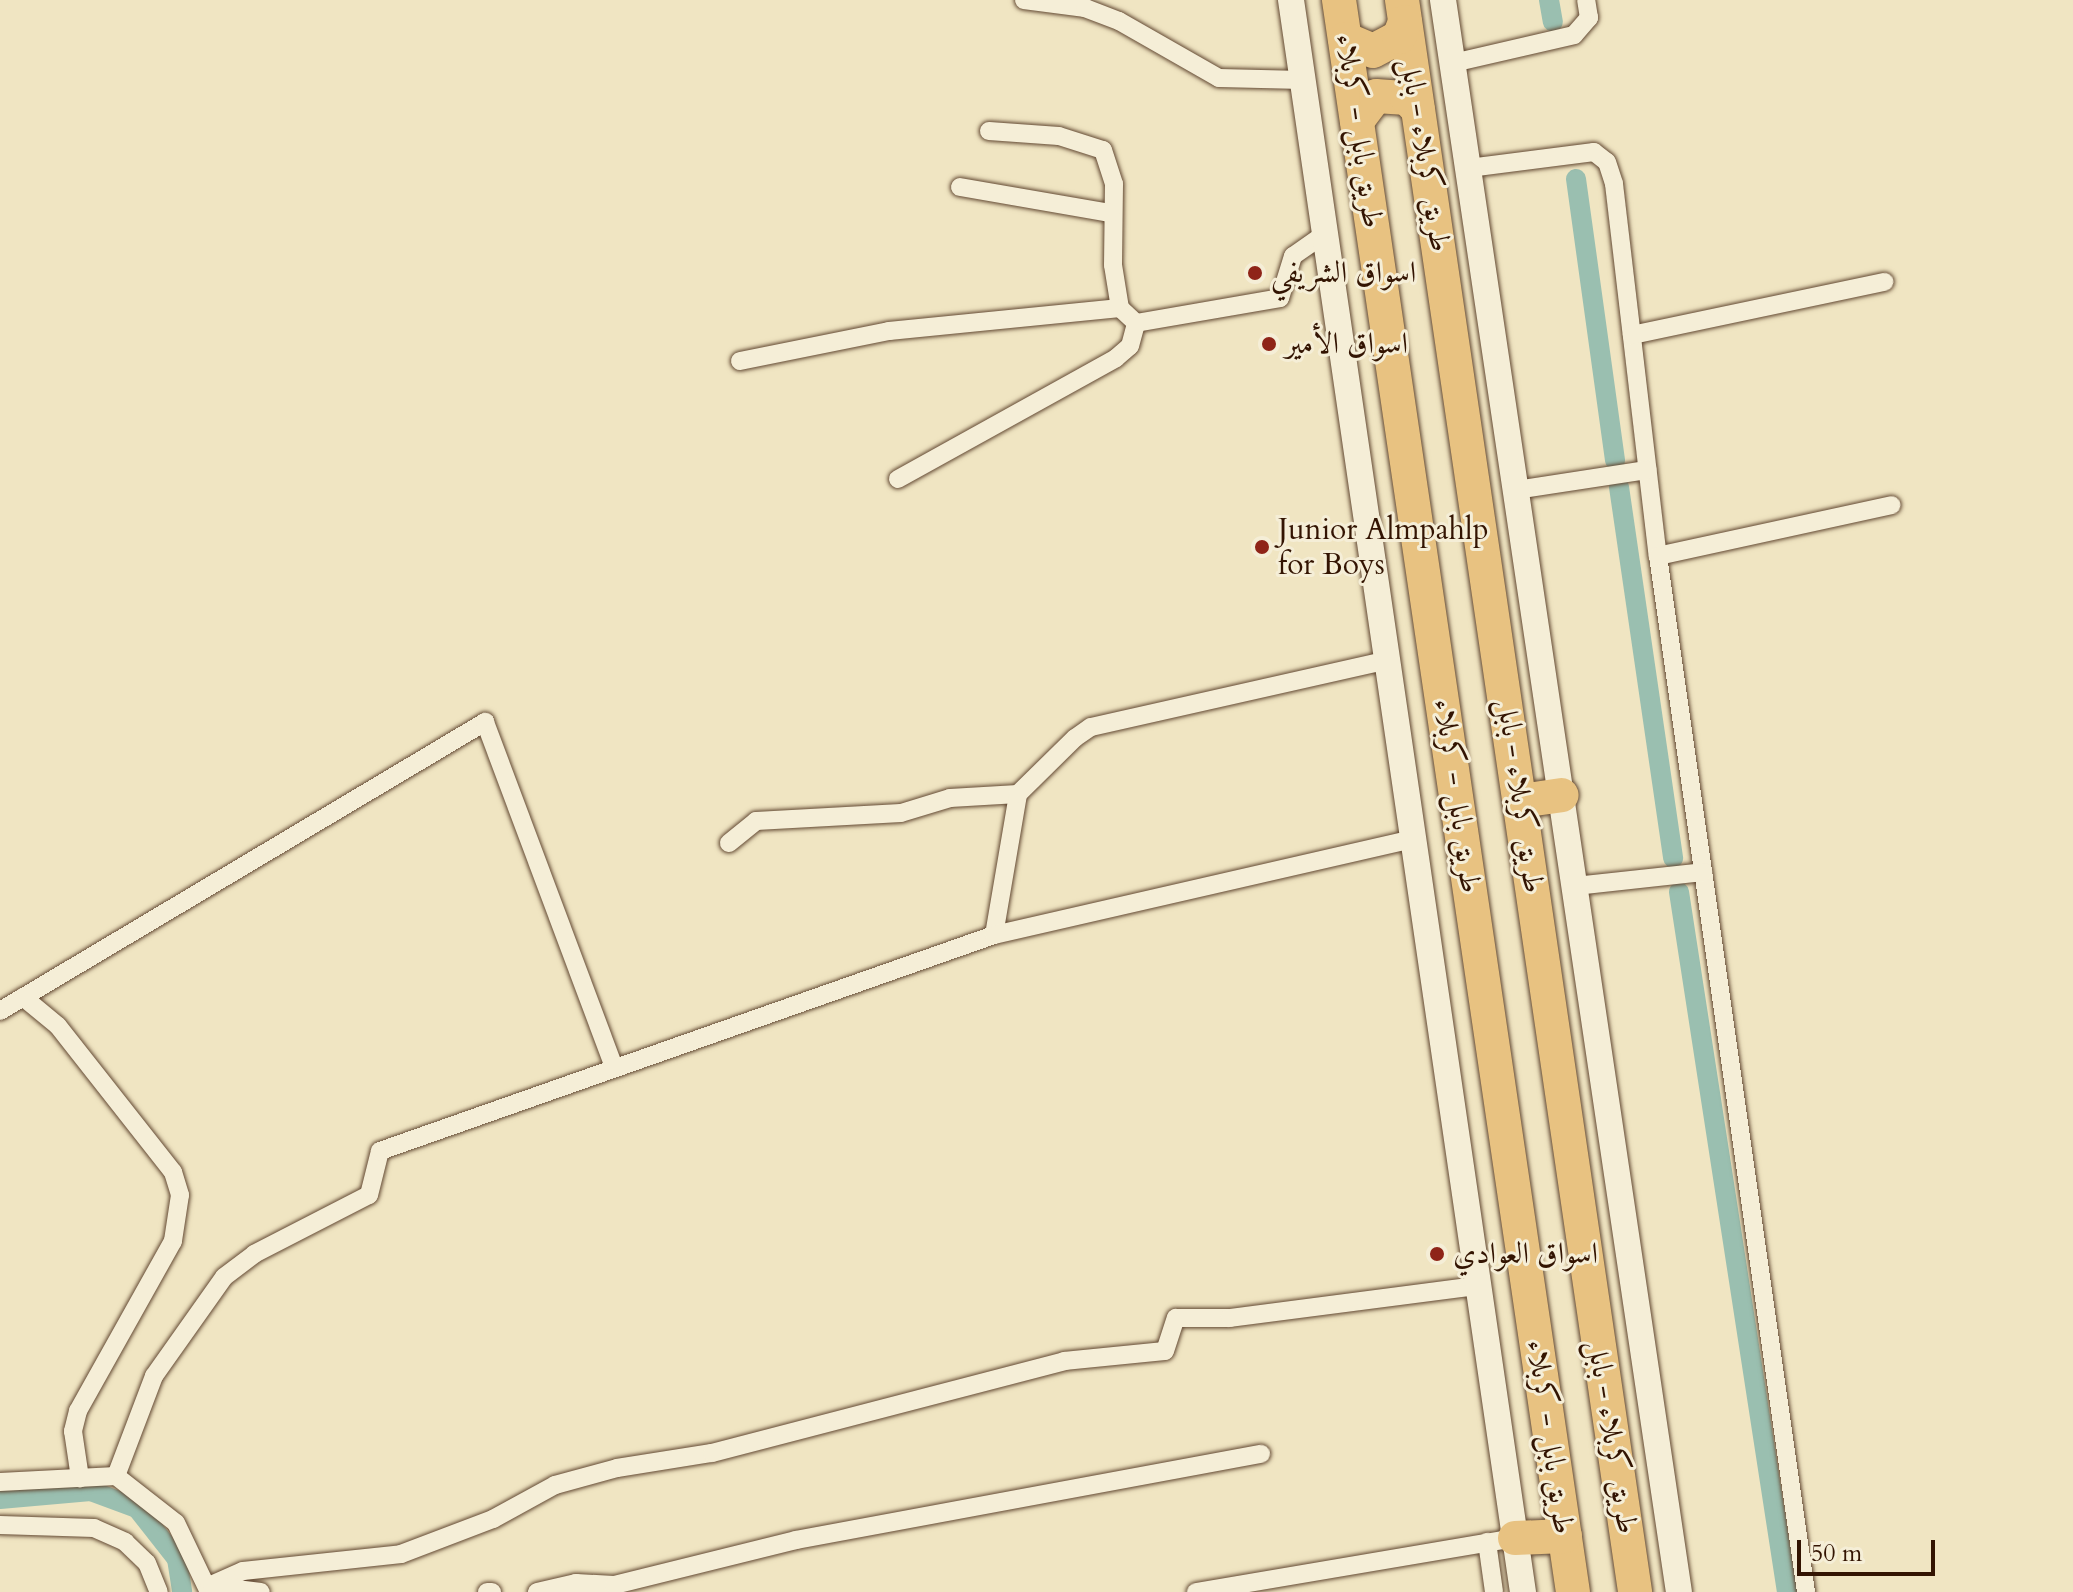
<!DOCTYPE html>
<meta charset="utf-8">
<style>
body{margin:0}
#map{position:relative;width:2073px;height:1592px;overflow:hidden;background:#f0e5c2;font-family:Cardo,Amiri,serif}
div>[style]{position:absolute}
.canal>*{height:20px;margin:-10px;padding:0 10px;transform-origin:10px;border-radius:10px;background:#9abfb0}
.roads{filter:drop-shadow(0 0 2px #624832) drop-shadow(0 0 2px #624832)}
.street>*{height:18px;margin:-9px;padding:0 9px;transform-origin:9px;border-radius:9px;background:#f5eed7}
.secondary>*{height:26px;margin:-13px;padding:0 13px;transform-origin:13px;border-radius:13px;background:#f5eed7}
.highway>*{height:34px;margin:-17px;padding:0 17px;transform-origin:17px;border-radius:17px;background:#e8c281}
.dots>*{width:22px;height:22px;translate:-50% -50%;box-sizing:border-box;border:4px solid #f5eed7;border-radius:50%}
span{translate:-50% -50%;white-space:nowrap;text-align:center;line-height:1.15;-webkit-text-stroke:6px #f5eed7;paint-order:stroke}
.street-label{font-size:30px;color:#331402}
.poi-label{font-size:30px;color:#331402}
.left{translate:0 -50%;text-align:left}
.scale{position:absolute;left:1797px;top:1540px;width:138px;height:36px;box-sizing:border-box;border:4px solid #331402;border-top:0;padding-left:10px;font-size:24px;line-height:28px;white-space:nowrap;color:#331402;-webkit-text-stroke:6px #f5eed7;paint-order:stroke}
</style>
<div id="map">
<div class="canal">
<div style="left:1549px;top:0;width:22px;rotate:80deg"></div>
<div style="left:1576px;top:179px;width:284px;rotate:82.1deg"></div>
<div style="left:1619px;top:487px;width:375px;rotate:81.7deg"></div>
<div style="left:1679px;top:892px;width:708px;rotate:81.23deg"></div>
<div style="left:0;top:1499px;width:91px;rotate:-5deg"></div>
<div style="left:91px;top:1491px;width:49px;rotate:20.3deg"></div>
<div style="left:137px;top:1508px;width:65px;rotate:51.9deg"></div>
<div style="left:177px;top:1559px;width:33px;rotate:81deg"></div>
</div>
<div class="roads">
<div class="street">
<div style="left:1024px;top:0;width:62px;rotate:7.5deg"></div>
<div style="left:1085px;top:8px;width:36px;rotate:21deg"></div>
<div style="left:1119px;top:21px;width:115px;rotate:29.7deg"></div>
<div style="left:1219px;top:78px;width:84px;rotate:1.4deg"></div>
<div style="left:1453px;top:63px;width:124px;rotate:-13deg"></div>
<div style="left:1574px;top:35px;width:23px;rotate:-49deg"></div>
<div style="left:1589px;top:18px;width:18px;rotate:-99deg"></div>
<div style="left:989px;top:131px;width:70px;rotate:4.1deg"></div>
<div style="left:1059px;top:136px;width:46px;rotate:17.7deg"></div>
<div style="left:1103px;top:150px;width:36px;rotate:72deg"></div>
<div style="left:1114px;top:184px;width:81px;rotate:90.7deg"></div>
<div style="left:1113px;top:265px;width:44px;rotate:80.8deg"></div>
<div style="left:1469px;top:168px;width:126px;rotate:-7.3deg"></div>
<div style="left:1594px;top:152px;width:16px;rotate:38deg"></div>
<div style="left:1607px;top:162px;width:23px;rotate:72deg"></div>
<div style="left:1614px;top:184px;width:375px;rotate:83.3deg"></div>
<div style="left:1658px;top:556px;width:1047px;rotate:81.87deg"></div>
<div style="left:960px;top:187px;width:153px;rotate:9.8deg"></div>
<div style="left:1136px;top:323px;width:146px;rotate:-9.8deg"></div>
<div style="left:1280px;top:298px;width:44px;rotate:-72.8deg"></div>
<div style="left:1293px;top:256px;width:37px;rotate:-35deg"></div>
<div style="left:1632px;top:335px;width:258px;rotate:-11.9deg"></div>
<div style="left:740px;top:361px;width:152px;rotate:-11.4deg"></div>
<div style="left:889px;top:331px;width:232px;rotate:-5.7deg"></div>
<div style="left:1120px;top:308px;width:22px;rotate:43deg"></div>
<div style="left:898px;top:479px;width:249px;rotate:-29deg"></div>
<div style="left:1116px;top:358px;width:18px;rotate:-41deg"></div>
<div style="left:1130px;top:346px;width:24px;rotate:-75deg"></div>
<div style="left:1516px;top:490px;width:133px;rotate:-8.7deg"></div>
<div style="left:1658px;top:556px;width:239px;rotate:-12.3deg"></div>
<div style="left:729px;top:843px;width:35px;rotate:-39deg"></div>
<div style="left:756px;top:821px;width:145px;rotate:-3.2deg"></div>
<div style="left:901px;top:813px;width:51px;rotate:-17deg"></div>
<div style="left:950px;top:798px;width:68px;rotate:-3.4deg"></div>
<div style="left:1575px;top:886px;width:129px;rotate:-6.2deg"></div>
<div style="left:994px;top:935px;width:143px;rotate:-80.3deg"></div>
<div style="left:1018px;top:794px;width:80px;rotate:-44.5deg"></div>
<div style="left:1075px;top:738px;width:19px;rotate:-35deg"></div>
<div style="left:1091px;top:727px;width:305px;rotate:-12.7deg"></div>
<div style="left:23px;top:997px;width:45px;rotate:39.6deg"></div>
<div style="left:58px;top:1026px;width:186px;rotate:51.8deg"></div>
<div style="left:173px;top:1172px;width:24px;rotate:73deg"></div>
<div style="left:180px;top:1195px;width:47px;rotate:98.7deg"></div>
<div style="left:173px;top:1241px;width:195px;rotate:119.2deg"></div>
<div style="left:78px;top:1411px;width:21px;rotate:104deg"></div>
<div style="left:73px;top:1431px;width:48px;rotate:81.5deg"></div>
<div style="left:0;top:1011px;width:565px;rotate:-30.79deg"></div>
<div style="left:485px;top:722px;width:365px;rotate:69.5deg"></div>
<div style="left:116px;top:1476px;width:107px;rotate:-69.2deg"></div>
<div style="left:154px;top:1376px;width:121px;rotate:-54.7deg"></div>
<div style="left:224px;top:1277px;width:38px;rotate:-37deg"></div>
<div style="left:254px;top:1254px;width:129px;rotate:-27.2deg"></div>
<div style="left:369px;top:1195px;width:45px;rotate:-76deg"></div>
<div style="left:380px;top:1151px;width:651px;rotate:-19.38deg"></div>
<div style="left:994px;top:935px;width:433px;rotate:-12.9deg"></div>
<div style="left:0;top:1482px;width:116px;rotate:-3deg"></div>
<div style="left:116px;top:1476px;width:76px;rotate:38.1deg"></div>
<div style="left:176px;top:1523px;width:76px;rotate:64.4deg"></div>
<div style="left:0;top:1525px;width:94px;rotate:1.8deg"></div>
<div style="left:94px;top:1528px;width:34px;rotate:24deg"></div>
<div style="left:125px;top:1542px;width:30px;rotate:44deg"></div>
<div style="left:147px;top:1563px;width:31px;rotate:68deg"></div>
<div style="left:1487px;top:1542px;width:50px;rotate:82deg"></div>
<div style="left:209px;top:1586px;width:37px;rotate:-24deg"></div>
<div style="left:243px;top:1571px;width:159px;rotate:-6.1deg"></div>
<div style="left:401px;top:1554px;width:98px;rotate:-20.8deg"></div>
<div style="left:493px;top:1519px;width:71px;rotate:-28.7deg"></div>
<div style="left:555px;top:1485px;width:64px;rotate:-15.3deg"></div>
<div style="left:617px;top:1468px;width:96px;rotate:-9deg"></div>
<div style="left:712px;top:1453px;width:364px;rotate:-14.6deg"></div>
<div style="left:1064px;top:1361px;width:101px;rotate:-5.7deg"></div>
<div style="left:1165px;top:1351px;width:35px;rotate:-72deg"></div>
<div style="left:1176px;top:1318px;width:54px"></div>
<div style="left:1230px;top:1318px;width:249px;rotate:-7.4deg"></div>
<div style="left:212px;top:1586px;width:49px;rotate:7deg"></div>
<div style="left:487px;top:1592px;width:5px"></div>
<div style="left:537px;top:1592px;width:40px;rotate:-13deg"></div>
<div style="left:576px;top:1583px;width:38px;rotate:3deg"></div>
<div style="left:614px;top:1585px;width:187px;rotate:-13.9deg"></div>
<div style="left:796px;top:1540px;width:473px;rotate:-10.5deg"></div>
<div style="left:1196px;top:1592px;width:324px;rotate:-9.6deg"></div>
</div>
<div class="secondary">
<div style="left:1291px;top:0;width:1609px;rotate:81.71deg"></div>
<div style="left:1443px;top:0;width:1609px;rotate:81.57deg"></div>
</div>
<div class="highway">
<div style="left:1339px;top:0;width:1609px;rotate:81.64deg"></div>
<div style="left:1402px;top:0;width:1609px;rotate:81.67deg"></div>
<div style="left:1345px;top:39px;width:30px;rotate:23deg"></div>
<div style="left:1373px;top:51px;width:30px;rotate:-28deg"></div>
<div style="left:1399px;top:37px;width:16px;rotate:-68deg"></div>
<div style="left:1357px;top:121px;width:31px;rotate:-53deg"></div>
<div style="left:1376px;top:96px;width:31px;rotate:4deg"></div>
<div style="left:1407px;top:98px;width:16px;rotate:47deg"></div>
<div style="left:1521px;top:801px;width:41px;rotate:-8.3deg"></div>
<div style="left:1515px;top:1538px;width:50px;rotate:-2.3deg"></div>
</div>
</div>
<div class="dots">
<div style="left:1255px;top:273px;background:#8f2418"></div>
<div style="left:1269px;top:344px;background:#8f2418"></div>
<div style="left:1262px;top:547px;background:#8f2418"></div>
<div style="left:1437px;top:1254px;background:#8f2418"></div>
</div>
<div class="street-label">
<span style="left:1359px;top:131px;rotate:82deg">طريق بابل - كربلاء</span>
<span style="left:1425px;top:155px;rotate:81deg">طريق كربلاء - بابل</span>
<span style="left:1457px;top:796px;rotate:82deg">طريق بابل - كربلاء</span>
<span style="left:1520px;top:796px;rotate:82deg">طريق كربلاء - بابل</span>
<span style="left:1550px;top:1437px;rotate:82deg">طريق بابل - كربلاء</span>
<span style="left:1612px;top:1437px;rotate:81deg">طريق كربلاء - بابل</span>
</div>
<div class="poi-label">
<span class="left" style="left:1271px;top:273px">اسواق الشريفي</span>
<span class="left" style="left:1285px;top:344px">اسواق الأمير</span>
<span class="left" style="left:1278px;top:547px">Junior Almpahlp<br>for Boys</span>
<span class="left" style="left:1453px;top:1254px">اسواق العوادي</span>
</div>
<div class="scale">50 m</div>
</div>
